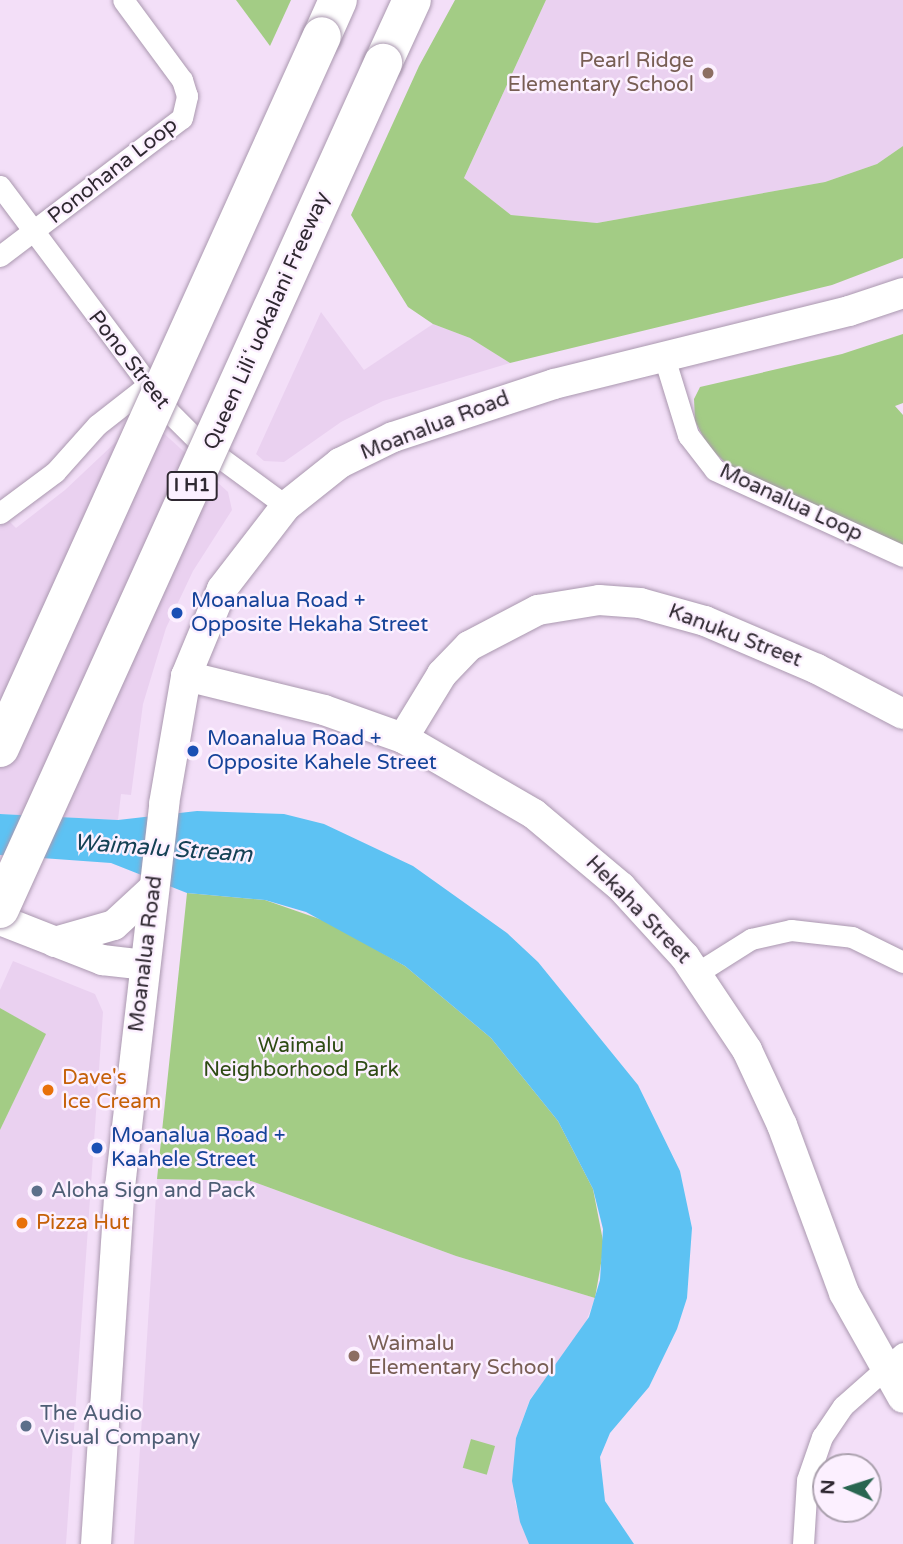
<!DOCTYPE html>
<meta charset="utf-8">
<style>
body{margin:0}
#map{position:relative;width:903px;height:1544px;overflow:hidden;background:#f3dff8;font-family:"Varela Round",sans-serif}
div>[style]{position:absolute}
.built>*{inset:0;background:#ead1f0}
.green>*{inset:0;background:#a3cc85;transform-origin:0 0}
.water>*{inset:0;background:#5dc2f3}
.roads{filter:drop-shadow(0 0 2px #aa98af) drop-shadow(0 0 2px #aa98af)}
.street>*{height:21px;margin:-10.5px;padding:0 10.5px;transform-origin:10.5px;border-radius:10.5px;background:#fff}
.secondary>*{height:30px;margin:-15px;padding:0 15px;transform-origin:15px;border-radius:15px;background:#fff}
.highway>*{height:38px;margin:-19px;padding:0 19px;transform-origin:19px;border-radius:19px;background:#fff}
.bridges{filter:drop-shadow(0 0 2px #aa98af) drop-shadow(0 0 2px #aa98af)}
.highway-bridge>*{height:38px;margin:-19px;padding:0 19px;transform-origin:19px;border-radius:19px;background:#fff}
.dots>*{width:19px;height:19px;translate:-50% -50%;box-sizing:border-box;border:4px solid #fcf0ff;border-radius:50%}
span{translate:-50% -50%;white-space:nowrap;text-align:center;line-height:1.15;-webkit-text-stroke:5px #fcf0ff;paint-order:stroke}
.shield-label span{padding:2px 5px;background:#fcf0ff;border:2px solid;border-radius:5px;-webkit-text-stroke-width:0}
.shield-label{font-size:19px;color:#2f2831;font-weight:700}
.education-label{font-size:21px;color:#785e54}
.right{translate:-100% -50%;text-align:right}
.left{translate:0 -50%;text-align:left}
.street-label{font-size:21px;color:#2f2831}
.transit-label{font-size:21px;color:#164399}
.park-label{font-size:21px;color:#2e4b14}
.food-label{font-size:21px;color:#c56008}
.service-label{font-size:21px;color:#4e5e75}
.water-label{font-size:23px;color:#154155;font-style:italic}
.north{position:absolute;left:812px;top:1453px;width:70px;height:70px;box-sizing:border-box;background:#fcf0ff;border:2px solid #aaa0ad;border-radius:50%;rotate:273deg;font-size:19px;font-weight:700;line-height:28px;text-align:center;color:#2f2831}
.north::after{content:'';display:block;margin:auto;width:24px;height:32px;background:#296651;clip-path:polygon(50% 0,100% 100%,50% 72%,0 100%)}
</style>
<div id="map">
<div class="built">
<div style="clip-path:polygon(546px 0,903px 0,903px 146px,877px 164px,825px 182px,597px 223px,511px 215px,464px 178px)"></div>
<div style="clip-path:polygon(321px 312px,364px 370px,433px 324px,470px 338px,510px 363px,383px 401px,341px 422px,284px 462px,264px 461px,256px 454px)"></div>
<div style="clip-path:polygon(135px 424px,158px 428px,228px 492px,232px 510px,193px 571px,166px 628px,143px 704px,131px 795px,121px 794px,118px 820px,0 814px,0 526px,8px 520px,16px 528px,65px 490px)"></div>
<div style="clip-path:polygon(13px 961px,95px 994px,103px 1012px,66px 1544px,0 1544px,0 1130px,45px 1034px,0 1008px,0 990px)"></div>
<div style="clip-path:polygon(157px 1179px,251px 1181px,456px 1256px,595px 1298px,582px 1332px,530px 1399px,516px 1438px,515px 1502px,529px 1544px,134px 1544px)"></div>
</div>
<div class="green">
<div style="clip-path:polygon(236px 0,291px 0,270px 46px)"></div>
<div style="clip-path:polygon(455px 0,546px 0,464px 178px,511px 215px,597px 223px,825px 182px,877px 164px,903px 146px,903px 258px,832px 285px,510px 363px,470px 338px,433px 324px,408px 307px,351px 215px,419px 66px)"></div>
<div style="clip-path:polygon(903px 334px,903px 403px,895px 406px,903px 415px,903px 545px,728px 465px,708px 446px,695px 421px,694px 399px,700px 387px,842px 354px)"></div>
<div style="clip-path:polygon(187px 893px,265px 900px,328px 922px,405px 966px,491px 1038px,558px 1121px,593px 1189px,604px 1246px,595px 1298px,456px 1256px,251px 1181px,157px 1179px)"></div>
<div style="clip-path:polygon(0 1008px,46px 1034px,0 1130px)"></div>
<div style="left:471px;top:1439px;width:25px;height:30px;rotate:16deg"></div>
</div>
<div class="water">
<div style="clip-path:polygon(197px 811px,284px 814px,324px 824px,413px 866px,507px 933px,538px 962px,638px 1085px,680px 1171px,692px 1228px,687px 1298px,677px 1329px,649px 1387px,610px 1433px,600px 1457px,605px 1501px,634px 1544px,529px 1544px,520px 1522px,512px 1481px,516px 1438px,530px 1400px,589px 1317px,600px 1280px,603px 1229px,593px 1189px,558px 1121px,491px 1038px,405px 966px,306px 912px,265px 900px,187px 893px,111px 863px,0 855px,0 814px,118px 820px)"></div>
</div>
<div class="roads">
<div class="street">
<div style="left:0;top:186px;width:282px;rotate:53.2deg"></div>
<div style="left:169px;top:412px;width:42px;rotate:45deg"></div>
<div style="left:199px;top:442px;width:108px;rotate:36.3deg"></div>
<div style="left:0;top:256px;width:228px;rotate:-37.2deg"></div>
<div style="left:182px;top:118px;width:23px;rotate:-77deg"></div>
<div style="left:187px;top:96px;width:17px;rotate:-107deg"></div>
<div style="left:182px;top:80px;width:99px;rotate:-126.4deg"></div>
<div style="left:664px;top:357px;width:82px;rotate:72.9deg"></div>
<div style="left:688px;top:435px;width:44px;rotate:52.4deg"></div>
<div style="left:715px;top:470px;width:207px;rotate:24.6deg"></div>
<div style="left:0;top:513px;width:69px;rotate:-36.7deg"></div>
<div style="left:55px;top:472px;width:63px;rotate:-48.2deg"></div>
<div style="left:97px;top:425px;width:65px;rotate:-38.1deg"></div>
<div style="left:697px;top:973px;width:64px;rotate:-32.2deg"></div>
<div style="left:751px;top:939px;width:41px;rotate:-12.7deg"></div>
<div style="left:791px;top:930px;width:61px;rotate:6.5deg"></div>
<div style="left:852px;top:937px;width:57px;rotate:26.1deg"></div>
<div style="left:803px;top:1544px;width:64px;rotate:-86.4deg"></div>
<div style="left:807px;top:1480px;width:46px;rotate:-70.8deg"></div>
<div style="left:822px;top:1437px;width:37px;rotate:-56deg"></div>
<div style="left:843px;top:1406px;width:80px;rotate:-41.5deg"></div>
</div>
<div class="secondary">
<div style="left:186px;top:676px;width:142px;rotate:13.8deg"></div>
<div style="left:324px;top:710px;width:84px;rotate:19.5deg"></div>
<div style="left:403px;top:738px;width:151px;rotate:30.1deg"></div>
<div style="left:534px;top:814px;width:114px;rotate:40deg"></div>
<div style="left:621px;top:887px;width:95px;rotate:47.6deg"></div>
<div style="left:685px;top:957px;width:112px;rotate:56.3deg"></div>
<div style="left:747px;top:1050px;width:83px;rotate:65deg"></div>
<div style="left:782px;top:1125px;width:179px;rotate:69.7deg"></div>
<div style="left:844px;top:1293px;width:120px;rotate:60.7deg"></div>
<div style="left:403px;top:738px;width:75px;rotate:-58.6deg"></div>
<div style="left:442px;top:674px;width:39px;rotate:-46deg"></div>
<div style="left:469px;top:646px;width:78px;rotate:-27.6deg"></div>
<div style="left:538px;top:610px;width:62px;rotate:-9.3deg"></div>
<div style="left:599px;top:600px;width:41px;rotate:4.2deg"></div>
<div style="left:640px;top:603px;width:67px;rotate:15.5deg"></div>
<div style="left:705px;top:621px;width:122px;rotate:23.2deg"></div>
<div style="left:817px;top:669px;width:97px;rotate:27.6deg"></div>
<div style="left:0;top:920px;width:110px;rotate:21.4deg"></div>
<div style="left:102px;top:960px;width:43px;rotate:6.6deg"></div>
<div style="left:55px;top:942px;width:61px;rotate:-16.1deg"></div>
<div style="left:114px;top:925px;width:53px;rotate:-42.7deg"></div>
<div style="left:96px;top:1544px;width:358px;rotate:-86.2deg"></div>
<div style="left:120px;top:1187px;width:386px;rotate:-83.4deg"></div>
<div style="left:164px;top:804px;width:130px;rotate:-80.2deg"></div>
<div style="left:186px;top:676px;width:94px;rotate:-67.5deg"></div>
<div style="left:222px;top:589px;width:105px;rotate:-52.4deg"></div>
<div style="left:286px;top:506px;width:69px;rotate:-38.5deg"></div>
<div style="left:340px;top:463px;width:59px;rotate:-26.1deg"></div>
<div style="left:393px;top:437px;width:169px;rotate:-18.2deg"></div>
<div style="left:554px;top:384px;width:304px;rotate:-13.9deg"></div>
<div style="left:849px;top:311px;width:57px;rotate:-18.4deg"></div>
</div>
<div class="highway">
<div style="left:322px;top:36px;width:39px;rotate:-66deg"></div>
<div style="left:383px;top:63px;width:69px;rotate:-65.3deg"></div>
</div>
</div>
<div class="bridges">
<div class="highway-bridge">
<div style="left:0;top:748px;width:781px;rotate:-65.67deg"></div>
<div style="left:0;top:909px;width:929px;rotate:-65.64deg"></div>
</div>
</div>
<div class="dots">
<div style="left:708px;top:73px;background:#8d6e63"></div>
<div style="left:177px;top:613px;background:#1a4fb4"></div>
<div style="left:193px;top:751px;background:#1a4fb4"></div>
<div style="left:48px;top:1090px;background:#e8710a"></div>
<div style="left:97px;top:1148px;background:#1a4fb4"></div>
<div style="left:37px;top:1191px;background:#5c6f8a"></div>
<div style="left:22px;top:1223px;background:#e8710a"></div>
<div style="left:354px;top:1356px;background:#8d6e63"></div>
<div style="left:26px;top:1426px;background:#5c6f8a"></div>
</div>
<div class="shield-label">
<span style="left:192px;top:486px">I H1</span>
</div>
<div class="education-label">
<span class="right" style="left:694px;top:73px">Pearl Ridge<br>Elementary School</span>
<span class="left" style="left:368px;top:1356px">Waimalu<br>Elementary School</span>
</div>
<div class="street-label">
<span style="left:113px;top:171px;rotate:-38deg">Ponohana Loop</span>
<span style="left:267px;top:321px;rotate:-66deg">Queen Liliʻuokalani Freeway</span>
<span style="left:129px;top:360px;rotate:52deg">Pono Street</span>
<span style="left:435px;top:426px;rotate:-21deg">Moanalua Road</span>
<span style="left:791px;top:503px;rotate:25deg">Moanalua Loop</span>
<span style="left:735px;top:636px;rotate:21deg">Kanuku Street</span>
<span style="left:638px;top:910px;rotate:46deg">Hekaha Street</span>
<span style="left:146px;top:954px;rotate:-83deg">Moanalua Road</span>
</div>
<div class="transit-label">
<span class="left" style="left:191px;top:613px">Moanalua Road +<br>Opposite Hekaha Street</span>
<span class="left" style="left:207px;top:751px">Moanalua Road +<br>Opposite Kahele Street</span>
<span class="left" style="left:111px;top:1148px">Moanalua Road +<br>Kaahele Street</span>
</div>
<div class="park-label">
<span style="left:301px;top:1058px">Waimalu<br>Neighborhood Park</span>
</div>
<div class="food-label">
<span class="left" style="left:62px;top:1090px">Dave's<br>Ice Cream</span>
<span class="left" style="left:36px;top:1223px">Pizza Hut</span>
</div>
<div class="service-label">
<span class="left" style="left:51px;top:1191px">Aloha Sign and Pack</span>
<span class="left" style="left:40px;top:1426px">The Audio<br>Visual Company</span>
</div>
<div class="water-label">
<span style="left:163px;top:849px;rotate:4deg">Waimalu Stream</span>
</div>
<div class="north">N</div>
</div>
